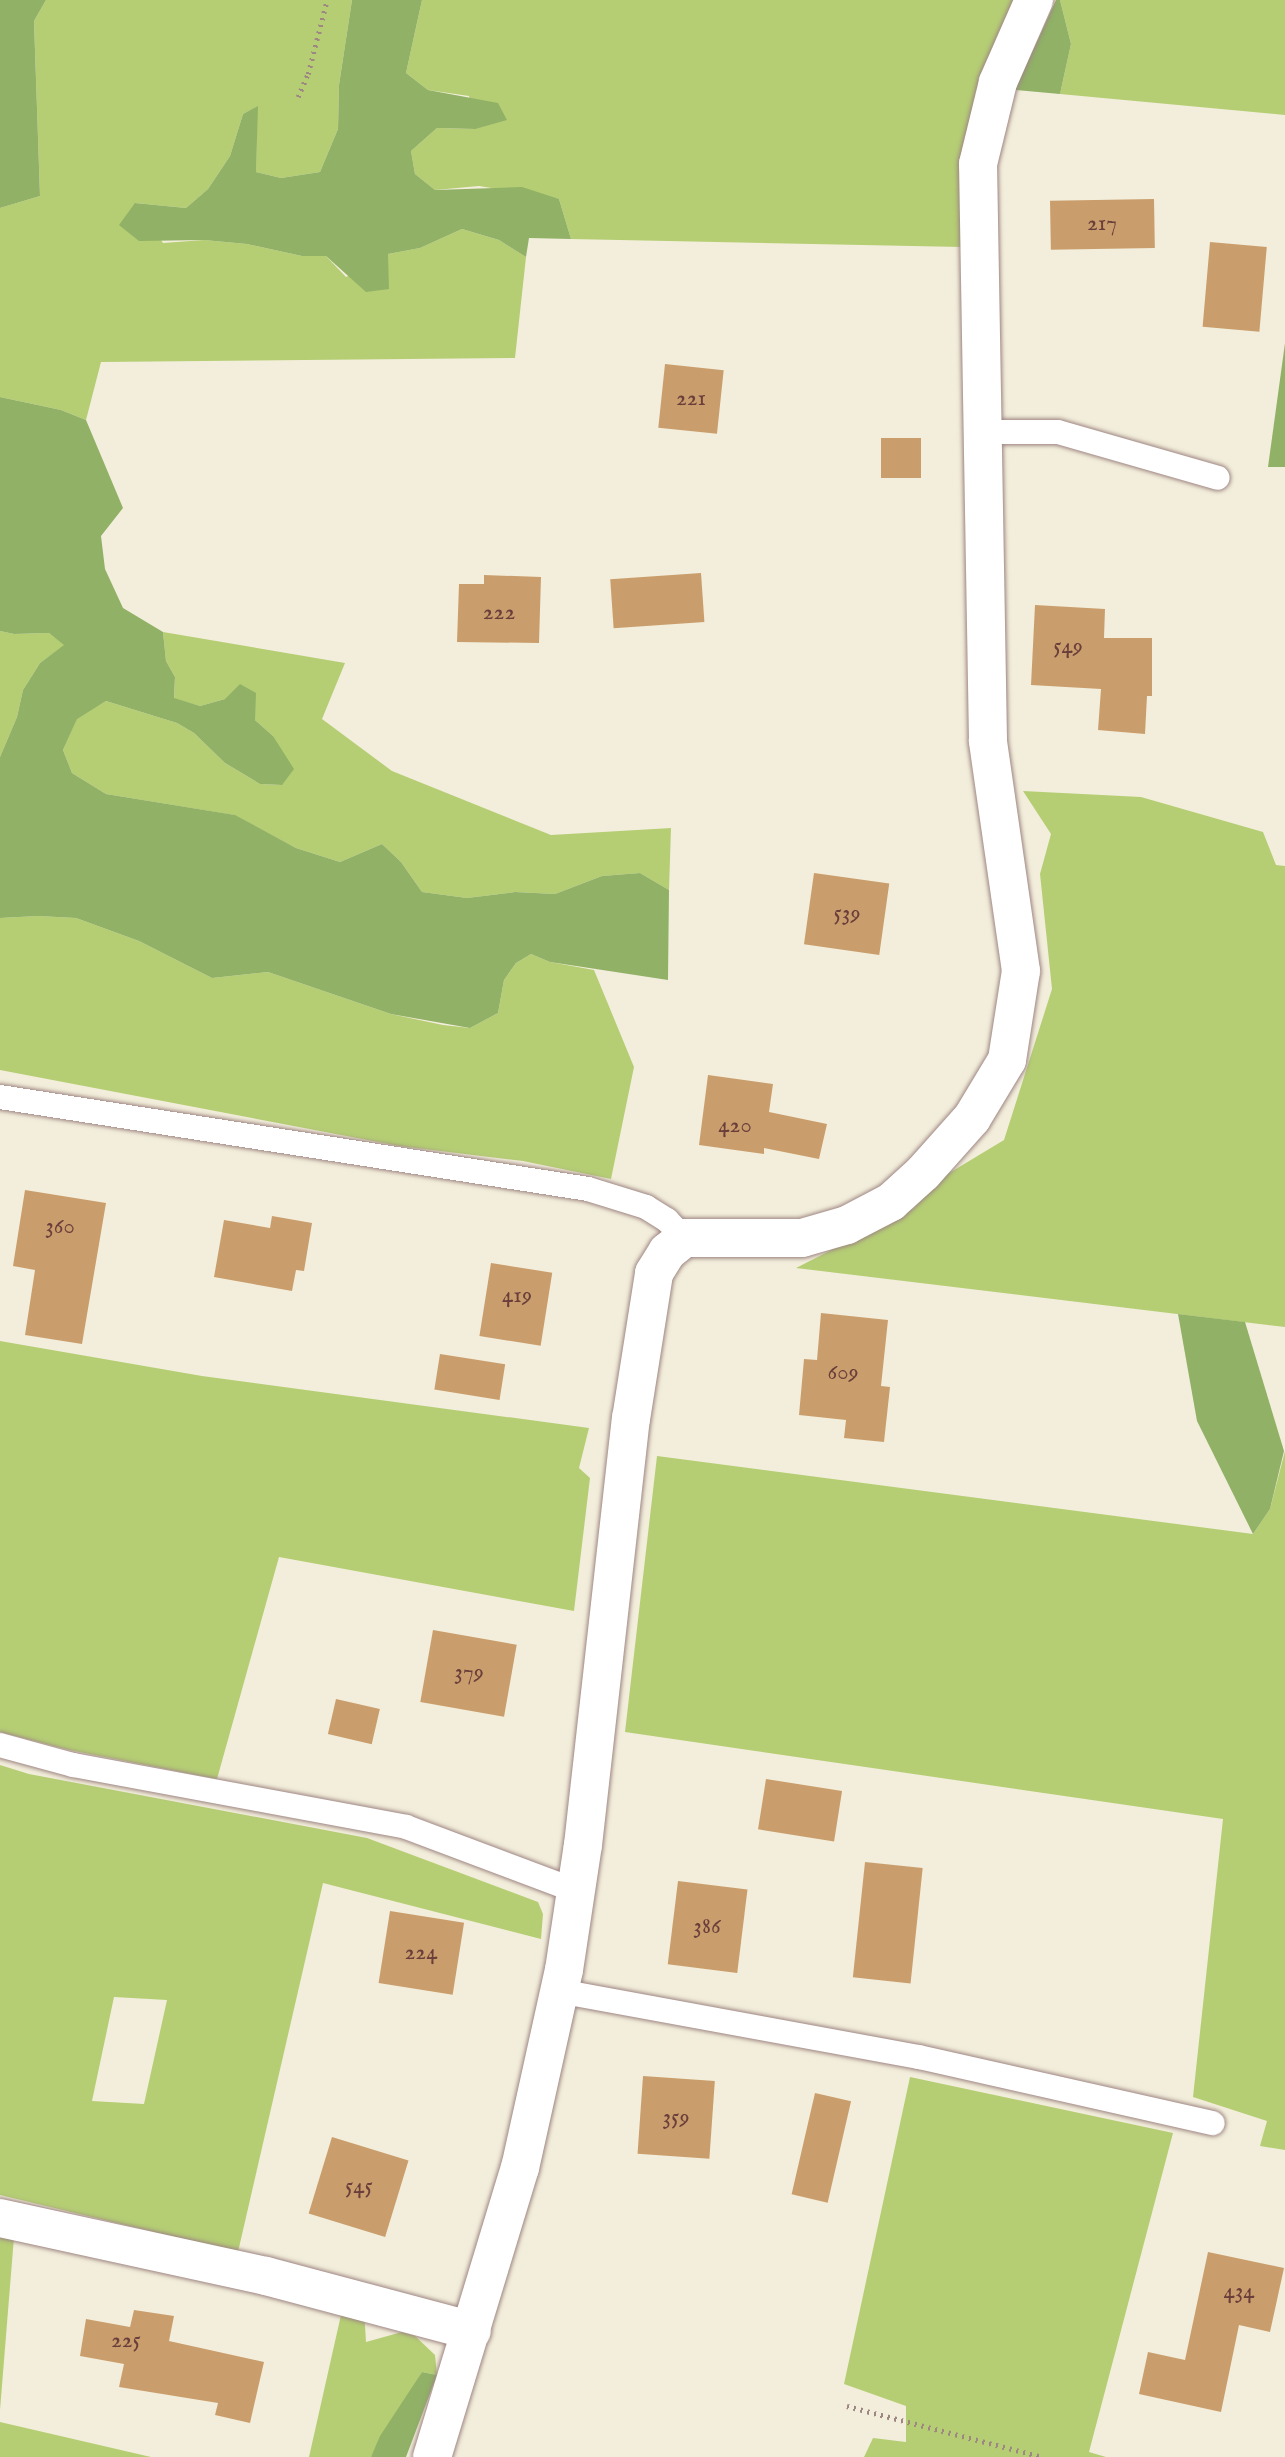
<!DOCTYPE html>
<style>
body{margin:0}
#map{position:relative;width:1285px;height:2457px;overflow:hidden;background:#f3eedb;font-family:"IM FELL English",serif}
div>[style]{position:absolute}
.green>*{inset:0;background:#b5ce74}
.forest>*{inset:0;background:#90b166}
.building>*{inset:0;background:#ca9e6c;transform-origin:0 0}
.path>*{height:4.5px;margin-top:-2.25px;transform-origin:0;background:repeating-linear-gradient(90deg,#9e8683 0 2px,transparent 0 7px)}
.roads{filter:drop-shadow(0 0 2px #9e8683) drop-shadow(0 0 2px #9e8683)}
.lane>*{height:24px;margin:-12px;padding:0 12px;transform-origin:12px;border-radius:12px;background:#fff}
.street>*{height:38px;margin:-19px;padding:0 19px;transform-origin:19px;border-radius:19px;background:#fff}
span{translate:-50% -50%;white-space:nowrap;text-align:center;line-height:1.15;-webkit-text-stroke:5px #fdfcf7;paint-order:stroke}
.number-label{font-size:23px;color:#6a3f3b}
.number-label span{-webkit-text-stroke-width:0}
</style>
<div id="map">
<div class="green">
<div style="clip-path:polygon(46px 0,352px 0,339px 85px,338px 129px,320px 172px,281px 178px,256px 172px,257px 107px,243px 114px,230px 156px,208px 189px,186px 208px,135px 203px,163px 243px,204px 240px,247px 244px,302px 256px,326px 256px,346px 277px,388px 254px,420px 248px,462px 229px,499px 240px,526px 257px,515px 358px,101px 362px,86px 420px,61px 410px,0 397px,0 208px,40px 196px,34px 21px)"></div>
<div style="clip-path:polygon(422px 0,1018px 0,962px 247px,571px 239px,559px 199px,479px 186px,435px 190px,415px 174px,411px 151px,437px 128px,475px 129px,469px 96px,428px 90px,406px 73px)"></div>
<div style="clip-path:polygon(1060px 0,1285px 0,1285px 115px,1060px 94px,1071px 44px)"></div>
<div style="clip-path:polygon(0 631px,14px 634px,49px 633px,65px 645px,40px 663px,23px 690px,17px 717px,0 757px)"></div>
<div style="clip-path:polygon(163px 632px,345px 663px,322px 719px,392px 771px,551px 835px,671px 828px,669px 890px,640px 873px,602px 876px,555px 894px,515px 892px,467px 898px,422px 892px,401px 862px,382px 844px,340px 862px,296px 848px,234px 815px,106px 794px,72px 773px,63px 750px,77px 718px,106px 701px,177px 723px,194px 733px,225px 763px,260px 784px,282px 785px,273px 736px,255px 720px,225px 699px,200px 706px,174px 699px,175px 677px,166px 661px)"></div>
<div style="clip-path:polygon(1023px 791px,1141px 797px,1263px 832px,1276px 865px,1285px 866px,1285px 1327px,796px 1268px,914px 1208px,941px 1178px,1004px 1140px,1052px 989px,1040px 874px,1051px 834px)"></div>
<div style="clip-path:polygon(38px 916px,76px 918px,139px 941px,212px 978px,268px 972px,391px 1014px,443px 1025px,470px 1028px,498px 1013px,504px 980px,516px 963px,531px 954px,550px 962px,594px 970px,634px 1067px,611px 1179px,523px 1161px,399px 1146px,0 1070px,0 918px)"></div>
<div style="clip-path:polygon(0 1341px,202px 1376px,589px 1428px,579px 1468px,590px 1478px,574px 1611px,279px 1557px,217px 1779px,69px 1750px,0 1732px)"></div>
<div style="clip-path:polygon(1285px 1451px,1285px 2150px,1260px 2146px,1267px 2121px,1193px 2097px,1223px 1819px,625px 1732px,657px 1456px,1253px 1534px,1270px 1509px)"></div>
<div style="clip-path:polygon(evenodd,0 1765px,29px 1774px,367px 1838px,538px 1902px,543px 1914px,541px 1939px,323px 1883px,238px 2252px,0 2195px,0 1765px,114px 1997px,167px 2000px,144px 2104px,92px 2101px,114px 1997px)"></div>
<div style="clip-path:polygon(910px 2077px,1173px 2133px,1089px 2452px,1106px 2457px,864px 2457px,873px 2438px,906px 2442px,906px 2406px,844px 2384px)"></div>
<div style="clip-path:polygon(0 2235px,14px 2237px,0 2410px)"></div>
<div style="clip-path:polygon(343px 2306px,364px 2310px,366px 2342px,402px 2332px,415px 2336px,435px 2355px,437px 2375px,422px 2372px,371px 2457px,309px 2457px)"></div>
<div style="clip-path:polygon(0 2422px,151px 2457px,0 2457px)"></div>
</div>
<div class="forest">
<div style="clip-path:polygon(0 0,46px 0,34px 21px,40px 196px,0 208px)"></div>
<div style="clip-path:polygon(352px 0,422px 0,406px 73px,428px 90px,498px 103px,507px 120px,475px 129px,437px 128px,411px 151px,415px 174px,435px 190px,522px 187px,559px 199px,571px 239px,529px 238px,526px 257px,499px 240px,462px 229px,420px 248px,388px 254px,389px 289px,366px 292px,326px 256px,302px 256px,247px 244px,204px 240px,139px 241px,119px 225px,135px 203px,186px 208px,208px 189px,230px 156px,243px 114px,258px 106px,256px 172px,281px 178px,320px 172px,338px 129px,339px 85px)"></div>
<div style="clip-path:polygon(1056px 0,1060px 0,1071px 44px,1060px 94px,1015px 90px)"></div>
<div style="clip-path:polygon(1285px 343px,1285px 467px,1268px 467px)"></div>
<div style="clip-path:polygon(0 397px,61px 410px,86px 420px,123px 508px,101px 536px,105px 569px,123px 608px,163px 632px,166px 661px,175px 677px,174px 698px,200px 706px,225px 699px,240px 684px,256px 693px,255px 720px,273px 736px,294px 769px,282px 785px,260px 784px,225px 763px,194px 733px,177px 723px,106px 701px,77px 719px,63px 750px,72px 773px,106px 794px,235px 815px,296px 848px,340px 862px,382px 844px,401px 862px,422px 892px,467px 898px,515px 892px,555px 894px,602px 876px,640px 873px,669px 890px,668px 980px,550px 962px,531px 954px,516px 963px,504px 980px,498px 1013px,470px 1028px,391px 1014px,268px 972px,212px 978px,139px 941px,76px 918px,38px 916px,0 918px,0 757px,17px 717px,23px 690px,40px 663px,64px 645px,49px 633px,14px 634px,0 631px)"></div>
<div style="clip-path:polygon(1178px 1314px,1245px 1322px,1284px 1451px,1270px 1509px,1253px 1534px,1197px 1421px)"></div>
<div style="clip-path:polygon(422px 2372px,437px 2375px,406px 2457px,371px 2457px,380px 2436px)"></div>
</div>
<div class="building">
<div style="left:1154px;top:199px;width:49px;height:104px;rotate:89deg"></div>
<div style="left:1210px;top:242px;width:57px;height:85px;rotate:5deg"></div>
<div style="left:665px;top:364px;width:59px;height:64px;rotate:6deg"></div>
<div style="left:881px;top:438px;width:40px;height:40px"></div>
<div style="left:701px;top:573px;width:49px;height:91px;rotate:86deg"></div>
<div style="clip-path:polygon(484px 575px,541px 577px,539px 643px,457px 642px,459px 584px,484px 584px)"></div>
<div style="clip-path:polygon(1035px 605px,1105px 609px,1104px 638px,1152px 638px,1152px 696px,1147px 696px,1145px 734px,1098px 730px,1101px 689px,1031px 685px)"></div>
<div style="left:814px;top:873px;width:76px;height:72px;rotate:8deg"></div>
<div style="clip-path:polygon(708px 1075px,773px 1084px,769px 1112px,827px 1124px,819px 1159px,764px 1148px,764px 1154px,699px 1145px)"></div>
<div style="clip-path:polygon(25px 1190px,106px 1203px,82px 1344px,25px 1335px,35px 1270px,13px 1266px)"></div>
<div style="clip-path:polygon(272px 1216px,312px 1223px,304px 1271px,296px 1270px,292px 1291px,214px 1277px,224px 1220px,270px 1228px)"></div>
<div style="left:491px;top:1263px;width:62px;height:74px;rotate:9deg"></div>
<div style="clip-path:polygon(821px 1313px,888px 1320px,881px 1386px,890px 1387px,884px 1442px,844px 1438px,846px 1420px,799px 1415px,804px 1359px,817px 1360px)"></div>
<div style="left:440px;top:1354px;width:66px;height:36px;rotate:9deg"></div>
<div style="left:433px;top:1630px;width:85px;height:73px;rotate:10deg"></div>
<div style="left:336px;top:1699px;width:45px;height:36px;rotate:13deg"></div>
<div style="left:766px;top:1779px;width:77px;height:51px;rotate:9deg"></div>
<div style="left:865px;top:1862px;width:58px;height:116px;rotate:6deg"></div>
<div style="left:678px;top:1881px;width:70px;height:84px;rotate:7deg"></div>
<div style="left:390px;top:1911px;width:75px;height:73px;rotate:9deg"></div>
<div style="left:643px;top:2076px;width:72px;height:78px;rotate:4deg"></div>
<div style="left:815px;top:2093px;width:37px;height:104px;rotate:13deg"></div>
<div style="left:332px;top:2137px;width:80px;height:80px;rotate:17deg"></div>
<div style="clip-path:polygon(1208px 2252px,1284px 2268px,1270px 2332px,1239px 2325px,1221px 2412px,1139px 2394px,1148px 2352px,1185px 2360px)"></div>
<div style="clip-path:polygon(134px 2310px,174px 2316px,169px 2341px,264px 2362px,250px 2423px,215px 2415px,218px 2403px,119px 2387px,124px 2364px,80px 2356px,86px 2319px,130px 2327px)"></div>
</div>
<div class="path">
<div style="left:298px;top:97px;width:25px;rotate:-67deg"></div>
<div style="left:308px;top:74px;width:76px;rotate:-75.6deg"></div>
<div style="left:847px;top:2406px;width:203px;rotate:14.6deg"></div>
</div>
<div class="roads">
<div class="lane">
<div style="left:983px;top:432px;width:75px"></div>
<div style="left:1058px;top:432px;width:166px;rotate:16deg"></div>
<div style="left:0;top:1097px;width:595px;rotate:8.89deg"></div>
<div style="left:588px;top:1189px;width:61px;rotate:17.2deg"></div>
<div style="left:646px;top:1207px;width:25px;rotate:32deg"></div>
<div style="left:667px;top:1220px;width:25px;rotate:47deg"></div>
<div style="left:0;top:1745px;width:76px;rotate:15.3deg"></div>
<div style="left:73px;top:1765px;width:339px;rotate:10.5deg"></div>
<div style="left:406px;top:1827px;width:182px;rotate:20.6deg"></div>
<div style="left:559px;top:1991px;width:366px;rotate:10.4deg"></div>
<div style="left:919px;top:2057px;width:301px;rotate:12.7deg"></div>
</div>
<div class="street">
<div style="left:0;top:2218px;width:272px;rotate:12.3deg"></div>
<div style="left:266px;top:2276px;width:213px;rotate:14.9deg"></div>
<div style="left:432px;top:2457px;width:302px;rotate:-73.1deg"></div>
<div style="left:520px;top:2168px;width:203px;rotate:-77.5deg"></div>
<div style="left:564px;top:1970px;width:126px;rotate:-81.4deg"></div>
<div style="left:583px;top:1845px;width:429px;rotate:-83.6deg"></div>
<div style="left:631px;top:1419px;width:148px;rotate:-81deg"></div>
<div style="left:654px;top:1273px;width:25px;rotate:-58deg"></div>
<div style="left:667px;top:1252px;width:22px;rotate:-39deg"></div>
<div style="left:684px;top:1238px;width:118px"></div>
<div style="left:802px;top:1238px;width:47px;rotate:-16.1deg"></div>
<div style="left:847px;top:1225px;width:50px;rotate:-27.6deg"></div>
<div style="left:891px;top:1202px;width:43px;rotate:-42.2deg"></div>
<div style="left:923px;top:1173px;width:74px;rotate:-48.3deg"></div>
<div style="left:972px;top:1118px;width:68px;rotate:-58.9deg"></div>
<div style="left:1007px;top:1060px;width:90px;rotate:-81.1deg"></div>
<div style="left:1021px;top:971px;width:232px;rotate:-98.2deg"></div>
<div style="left:988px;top:741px;width:577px;rotate:-90.99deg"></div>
<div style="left:978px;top:164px;width:84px;rotate:-76.3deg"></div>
<div style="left:998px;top:82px;width:90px;rotate:-66.3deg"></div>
</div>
</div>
<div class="number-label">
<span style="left:1102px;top:224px">217</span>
<span style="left:691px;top:399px">221</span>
<span style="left:499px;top:613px">222</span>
<span style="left:1068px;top:647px">549</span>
<span style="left:847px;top:914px">539</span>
<span style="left:735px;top:1126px">420</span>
<span style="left:60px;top:1227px">360</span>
<span style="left:517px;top:1296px">419</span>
<span style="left:843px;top:1373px">609</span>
<span style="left:469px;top:1673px">379</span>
<span style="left:707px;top:1927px">386</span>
<span style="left:421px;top:1953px">224</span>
<span style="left:676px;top:2118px">359</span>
<span style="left:359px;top:2187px">545</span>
<span style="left:1239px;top:2292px">434</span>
<span style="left:126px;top:2341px">225</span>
</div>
</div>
